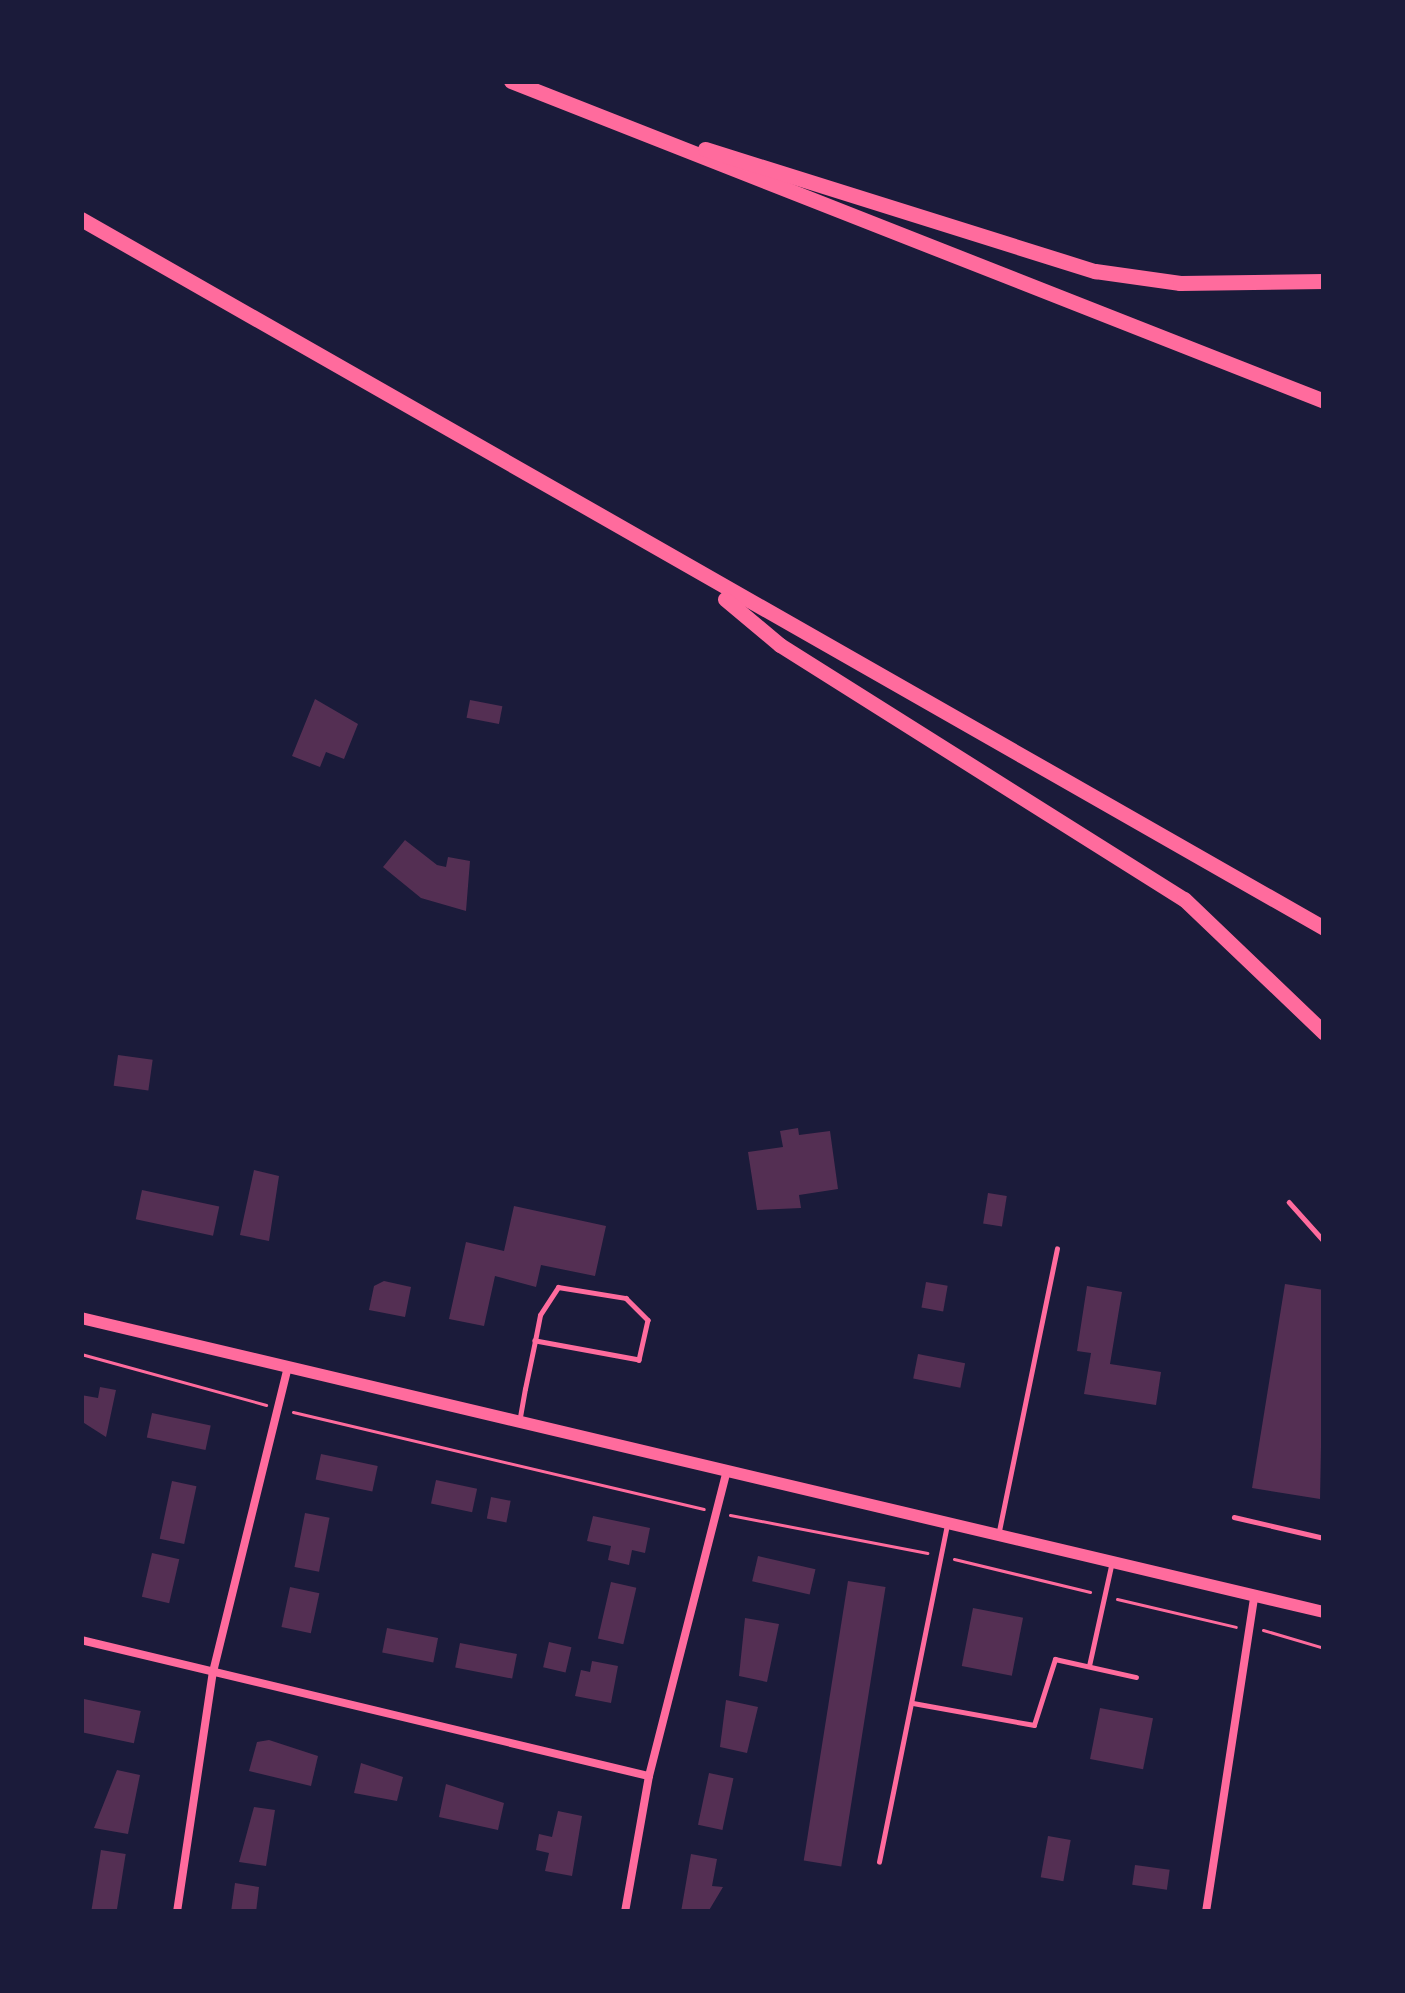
<!DOCTYPE html>
<style>
body{margin:0}
#map{position:relative;width:1405px;height:1993px;overflow:hidden;background:#1b1b3a;font-family:Ubuntu,sans-serif}
div>[style]{position:absolute}
.building>*{inset:0;background:#542f53;transform-origin:0 0}
.path>*{height:3px;margin:-1.5px;padding:0 1.5px;transform-origin:1.5px;border-radius:1.5px;background:#ff6b9d}
.service>*{height:4.5px;margin:-2.25px;padding:0 2.25px;transform-origin:2.25px;border-radius:2.25px;background:#ff6b9d}
.minor>*{height:8px;margin:-4px;padding:0 4px;transform-origin:4px;border-radius:4px;background:#ff6b9d}
.secondary>*{height:12px;margin:-6px;padding:0 6px;transform-origin:6px;border-radius:6px;background:#ff6b9d}
.motorway>*{height:15px;margin:-7.5px;padding:0 7.5px;transform-origin:7.5px;border-radius:7.5px;background:#ff6b9d}
span{translate:-50% -50%;white-space:nowrap;text-align:center;line-height:1.15;-webkit-text-stroke:9px #1b1b3a;paint-order:stroke}
.frame{position:absolute;inset:0;border:84px solid #1b1b3a;pointer-events:none}
</style>
<div id="map">
<div class="building">
<div style="clip-path:polygon(315px 699px,358px 724px,344px 759px,326px 752px,320px 767px,292px 756px)"></div>
<div style="left:470px;top:700px;width:33px;height:18px;rotate:11deg"></div>
<div style="clip-path:polygon(405px 840px,437px 865px,446px 867px,448px 857px,470px 861px,466px 911px,421px 898px,383px 867px)"></div>
<div style="left:118px;top:1055px;width:35px;height:31px;rotate:8deg"></div>
<div style="clip-path:polygon(798px 1128px,799px 1135px,830px 1131px,838px 1189px,799px 1195px,801px 1208px,757px 1210px,748px 1152px,783px 1147px,780px 1131px)"></div>
<div style="clip-path:polygon(254px 1170px,279px 1176px,269px 1241px,240px 1235px)"></div>
<div style="left:142px;top:1190px;width:79px;height:30px;rotate:12deg"></div>
<div style="left:988px;top:1193px;width:19px;height:31px;rotate:9deg"></div>
<div style="clip-path:polygon(514px 1206px,606px 1226px,595px 1276px,541px 1265px,536px 1287px,495px 1276px,484px 1326px,449px 1319px,466px 1242px,504px 1251px)"></div>
<div style="clip-path:polygon(384px 1281px,411px 1287px,405px 1317px,369px 1310px,374px 1286px)"></div>
<div style="left:926px;top:1282px;width:22px;height:26px;rotate:10deg"></div>
<div style="clip-path:polygon(1285px 1284px,1324px 1290px,1320px 1499px,1252px 1488px)"></div>
<div style="clip-path:polygon(1087px 1286px,1122px 1292px,1110px 1364px,1161px 1372px,1156px 1405px,1084px 1394px,1091px 1353px,1077px 1351px)"></div>
<div style="left:918px;top:1354px;width:48px;height:25px;rotate:11deg"></div>
<div style="clip-path:polygon(100px 1387px,116px 1390px,106px 1437px,81px 1421px,81px 1395px,98px 1398px)"></div>
<div style="left:152px;top:1413px;width:60px;height:25px;rotate:12deg"></div>
<div style="left:321px;top:1454px;width:58px;height:26px;rotate:12deg"></div>
<div style="left:436px;top:1480px;width:42px;height:24px;rotate:12deg"></div>
<div style="left:172px;top:1481px;width:25px;height:59px;rotate:12deg"></div>
<div style="left:491px;top:1497px;width:20px;height:22px;rotate:11deg"></div>
<div style="left:305px;top:1513px;width:25px;height:55px;rotate:11deg"></div>
<div style="clip-path:polygon(593px 1516px,650px 1528px,645px 1553px,632px 1550px,629px 1565px,608px 1560px,611px 1546px,587px 1541px)"></div>
<div style="left:152px;top:1553px;width:28px;height:45px;rotate:13deg"></div>
<div style="left:758px;top:1556px;width:59px;height:26px;rotate:13deg"></div>
<div style="left:848px;top:1581px;width:38px;height:283px;rotate:9deg"></div>
<div style="left:611px;top:1582px;width:26px;height:58px;rotate:13deg"></div>
<div style="left:290px;top:1587px;width:30px;height:41px;rotate:12deg"></div>
<div style="left:973px;top:1608px;width:51px;height:59px;rotate:11deg"></div>
<div style="clip-path:polygon(745px 1618px,779px 1624px,767px 1682px,739px 1676px)"></div>
<div style="left:387px;top:1628px;width:52px;height:25px;rotate:11deg"></div>
<div style="left:549px;top:1642px;width:23px;height:26px;rotate:13deg"></div>
<div style="left:460px;top:1643px;width:58px;height:25px;rotate:11deg"></div>
<div style="clip-path:polygon(592px 1661px,618px 1666px,611px 1703px,575px 1696px,581px 1670px,590px 1672px)"></div>
<div style="left:84px;top:1699px;width:58px;height:33px;rotate:12deg"></div>
<div style="clip-path:polygon(726px 1700px,758px 1707px,747px 1753px,720px 1747px)"></div>
<div style="left:1100px;top:1708px;width:54px;height:52px;rotate:11deg"></div>
<div style="clip-path:polygon(269px 1740px,318px 1756px,311px 1786px,249px 1771px,257px 1742px)"></div>
<div style="clip-path:polygon(361px 1763px,403px 1777px,397px 1801px,354px 1793px)"></div>
<div style="clip-path:polygon(117px 1770px,140px 1775px,128px 1834px,94px 1828px)"></div>
<div style="left:709px;top:1773px;width:25px;height:53px;rotate:12deg"></div>
<div style="clip-path:polygon(446px 1784px,504px 1803px,498px 1830px,439px 1817px)"></div>
<div style="clip-path:polygon(254px 1807px,275px 1810px,266px 1866px,239px 1862px)"></div>
<div style="clip-path:polygon(558px 1811px,582px 1816px,572px 1876px,545px 1871px,549px 1853px,536px 1850px,539px 1834px,552px 1837px)"></div>
<div style="left:1048px;top:1836px;width:23px;height:42px;rotate:10deg"></div>
<div style="left:101px;top:1850px;width:25px;height:60px;rotate:9deg"></div>
<div style="clip-path:polygon(691px 1854px,717px 1859px,712px 1886px,723px 1887px,708px 1912px,681px 1912px)"></div>
<div style="left:1135px;top:1865px;width:35px;height:20px;rotate:8deg"></div>
<div style="clip-path:polygon(235px 1883px,259px 1887px,256px 1912px,231px 1912px)"></div>
</div>
<div class="path">
<div style="left:81px;top:1354px;width:192px;rotate:15.4deg"></div>
<div style="left:293px;top:1412px;width:422px;rotate:13.3deg"></div>
<div style="left:730px;top:1515px;width:201px;rotate:10.9deg"></div>
<div style="left:954px;top:1559px;width:140px;rotate:13.6deg"></div>
<div style="left:1117px;top:1599px;width:122px;rotate:13.2deg"></div>
<div style="left:1263px;top:1630px;width:64px;rotate:16.4deg"></div>
</div>
<div class="service">
<div style="left:1289px;top:1202px;width:52px;rotate:48.1deg"></div>
<div style="left:520px;top:1417px;width:28px;rotate:-80deg"></div>
<div style="left:525px;top:1389px;width:49px;rotate:-78.2deg"></div>
<div style="left:535px;top:1341px;width:26px;rotate:-79deg"></div>
<div style="left:540px;top:1315px;width:33px;rotate:-57deg"></div>
<div style="left:558px;top:1287px;width:69px;rotate:9.2deg"></div>
<div style="left:626px;top:1298px;width:31px;rotate:45deg"></div>
<div style="left:648px;top:1320px;width:41px;rotate:102.7deg"></div>
<div style="left:639px;top:1360px;width:106px;rotate:-169.6deg"></div>
<div style="left:1234px;top:1517px;width:92px;rotate:13.1deg"></div>
<div style="left:999px;top:1531px;width:288px;rotate:-78.4deg"></div>
<div style="left:1089px;top:1666px;width:102px;rotate:-77.6deg"></div>
<div style="left:913px;top:1703px;width:123px;rotate:10.3deg"></div>
<div style="left:1034px;top:1725px;width:69px;rotate:-72.3deg"></div>
<div style="left:1055px;top:1659px;width:83px;rotate:12.5deg"></div>
<div style="left:879px;top:1862px;width:345px;rotate:-78.6deg"></div>
</div>
<div class="minor">
<div style="left:81px;top:1640px;width:584px;rotate:13.47deg"></div>
<div style="left:177px;top:1912px;width:243px;rotate:-81.5deg"></div>
<div style="left:213px;top:1672px;width:314px;rotate:-76.2deg"></div>
<div style="left:625px;top:1912px;width:138px;rotate:-80deg"></div>
<div style="left:649px;top:1776px;width:313px;rotate:-75.7deg"></div>
<div style="left:1206px;top:1912px;width:319px;rotate:-81.3deg"></div>
</div>
<div class="secondary">
<div style="left:81px;top:1318px;width:1277px;rotate:13.31deg"></div>
</div>
<div class="motorway">
<div style="left:511px;top:81px;width:874px;rotate:21.48deg"></div>
<div style="left:705px;top:149px;width:409px;rotate:17.4deg"></div>
<div style="left:1095px;top:271px;width:86px;rotate:8deg"></div>
<div style="left:1180px;top:283px;width:144px;rotate:-0.8deg"></div>
<div style="left:81px;top:219px;width:1431px;rotate:29.7deg"></div>
<div style="left:725px;top:599px;width:72px;rotate:39.9deg"></div>
<div style="left:780px;top:645px;width:477px;rotate:32.2deg"></div>
<div style="left:1184px;top:899px;width:194px;rotate:43.7deg"></div>
</div>
<div class="frame"></div>
</div>
